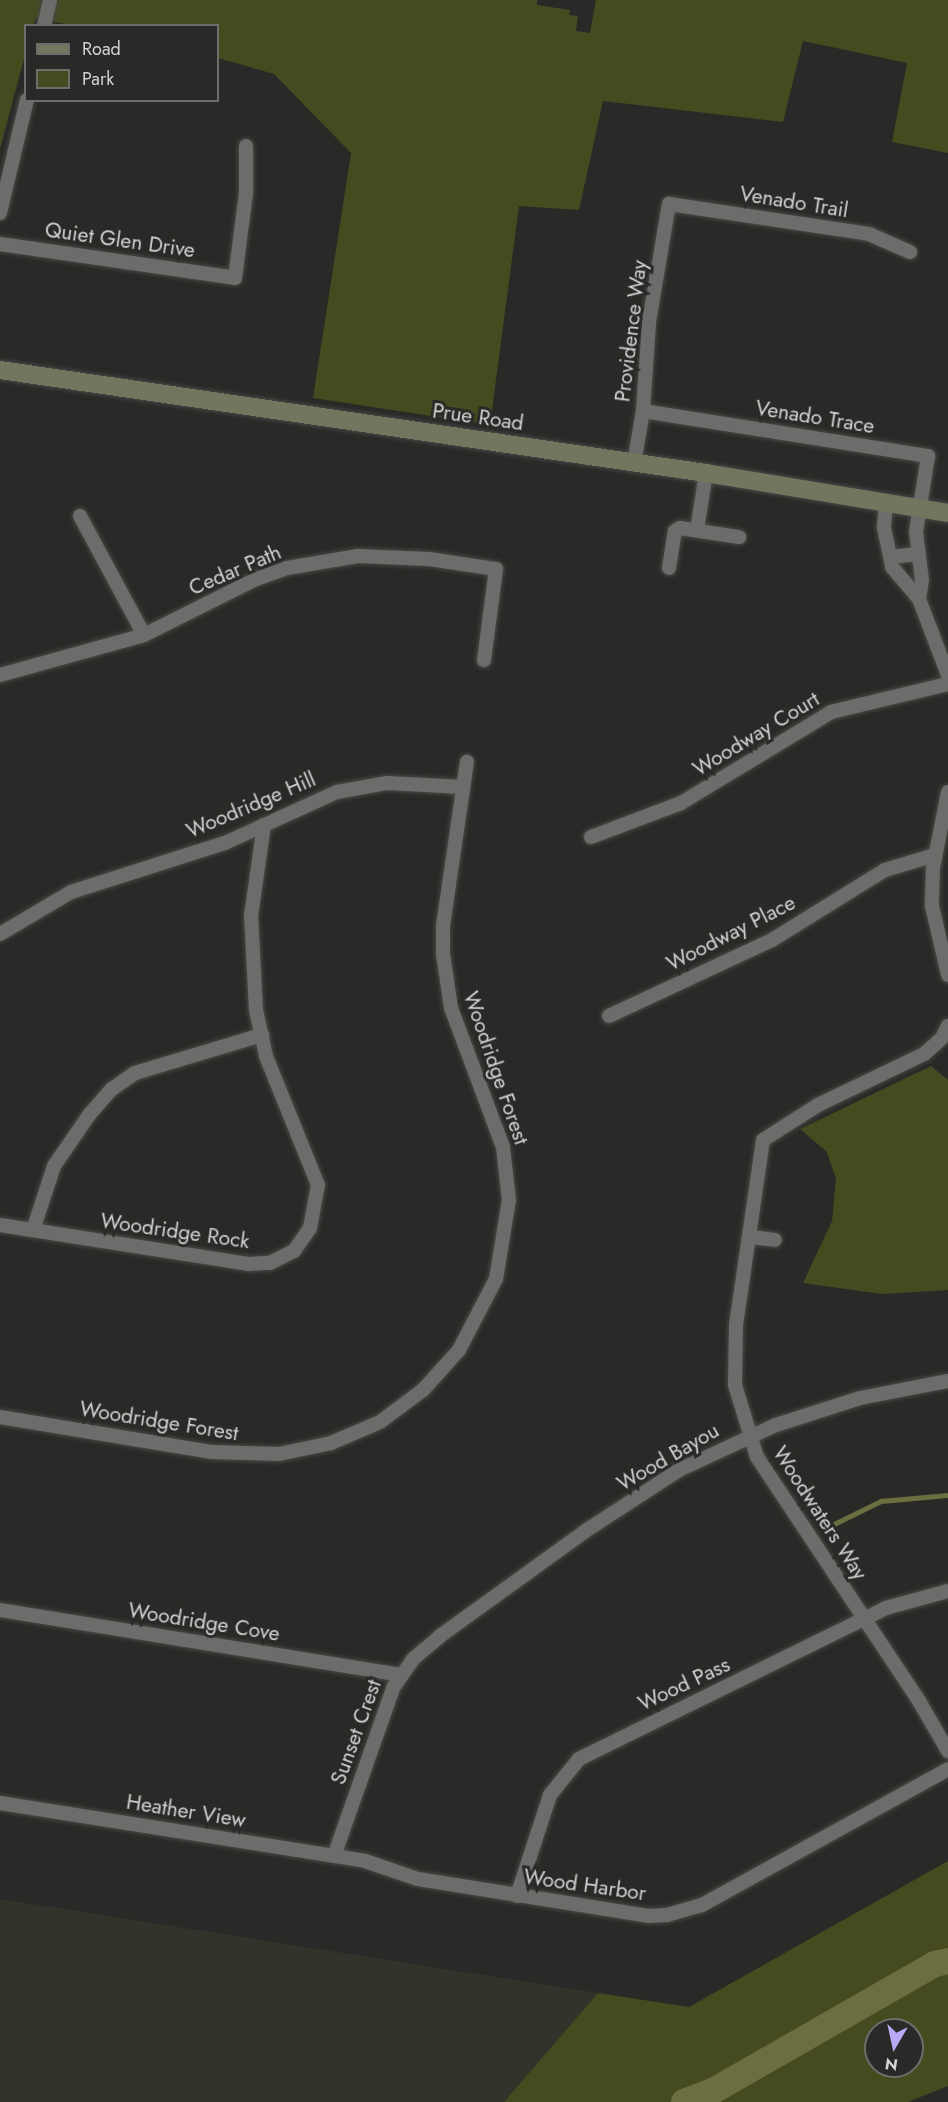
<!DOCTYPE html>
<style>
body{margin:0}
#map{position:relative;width:948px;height:2102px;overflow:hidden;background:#292a27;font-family:Jost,sans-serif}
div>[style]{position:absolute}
.built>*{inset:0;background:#32342b}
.green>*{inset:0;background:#464a1f}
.stream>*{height:4.5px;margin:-2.25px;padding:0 2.25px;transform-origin:2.25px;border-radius:2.25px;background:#6b6f40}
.river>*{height:26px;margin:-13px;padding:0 13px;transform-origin:13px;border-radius:13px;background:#6b6f40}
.roads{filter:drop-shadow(0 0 2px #484846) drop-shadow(0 0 2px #484846)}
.street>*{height:14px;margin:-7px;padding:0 7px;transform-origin:7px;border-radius:7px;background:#6c6d6a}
.secondary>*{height:18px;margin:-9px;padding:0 9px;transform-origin:9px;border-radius:9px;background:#73755f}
span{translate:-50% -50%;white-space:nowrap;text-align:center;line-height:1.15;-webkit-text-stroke:6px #292a27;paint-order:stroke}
.street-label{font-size:21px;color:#d2d2d1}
.legend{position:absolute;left:24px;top:24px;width:195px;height:78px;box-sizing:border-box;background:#292a27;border:2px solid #6d6d6b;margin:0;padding:8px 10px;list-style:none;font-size:18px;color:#d2d2d1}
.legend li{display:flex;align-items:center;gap:12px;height:30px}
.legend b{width:30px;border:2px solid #6d6d6b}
.north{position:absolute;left:864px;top:2018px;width:60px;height:60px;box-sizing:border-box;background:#292a27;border:2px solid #6d6d6b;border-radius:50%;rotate:189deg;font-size:16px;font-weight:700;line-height:24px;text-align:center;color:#d2d2d1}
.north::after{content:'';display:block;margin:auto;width:21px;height:27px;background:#baaaf6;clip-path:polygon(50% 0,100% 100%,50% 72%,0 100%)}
</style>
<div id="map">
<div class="built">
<div style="clip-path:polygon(0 1899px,598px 1993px,504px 2102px,0 2102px)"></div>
</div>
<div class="green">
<div style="clip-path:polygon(0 0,537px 0,537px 5px,570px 10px,569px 15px,578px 16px,576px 31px,590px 33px,596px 0,948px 0,948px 153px,892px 142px,907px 63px,803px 41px,783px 122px,603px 101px,579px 210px,519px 206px,490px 425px,313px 398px,351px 153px,274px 74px,218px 58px,218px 26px,74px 26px,36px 18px,33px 25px,26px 26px,25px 55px,0 149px)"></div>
<div style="clip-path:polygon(931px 1066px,948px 1080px,948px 1290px,882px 1294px,803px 1283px,832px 1221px,836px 1179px,827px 1152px,800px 1129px)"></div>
<div style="clip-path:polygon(evenodd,948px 1861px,948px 2086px,908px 2102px,504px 2102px,598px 1993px,689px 2007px,948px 1861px,876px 2030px,912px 2030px,912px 2066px,876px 2066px,876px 2030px)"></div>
</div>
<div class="stream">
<div style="left:824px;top:1529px;width:64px;rotate:-26.2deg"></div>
<div style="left:881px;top:1501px;width:67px;rotate:-5.1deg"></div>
</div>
<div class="river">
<div style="left:684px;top:2102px;width:31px;rotate:-21deg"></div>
<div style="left:713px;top:2091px;width:256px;rotate:-29.8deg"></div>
<div style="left:935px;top:1964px;width:13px;rotate:-13deg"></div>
</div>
<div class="roads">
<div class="street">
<div style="left:44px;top:26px;width:27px;rotate:-77deg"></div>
<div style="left:0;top:213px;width:116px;rotate:-76.6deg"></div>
<div style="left:0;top:244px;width:237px;rotate:8.2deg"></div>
<div style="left:235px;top:278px;width:86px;rotate:-82.6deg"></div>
<div style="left:246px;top:193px;width:47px;rotate:-90deg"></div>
<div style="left:643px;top:411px;width:289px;rotate:9deg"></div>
<div style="left:928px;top:456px;width:77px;rotate:99deg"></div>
<div style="left:916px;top:532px;width:48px;rotate:82.9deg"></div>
<div style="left:922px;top:580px;width:19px;rotate:99deg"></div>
<div style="left:919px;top:599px;width:81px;rotate:69.1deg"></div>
<div style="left:634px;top:463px;width:53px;rotate:-80.2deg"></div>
<div style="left:643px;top:411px;width:89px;rotate:-86.1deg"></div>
<div style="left:649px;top:322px;width:120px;rotate:-80.4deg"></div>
<div style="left:669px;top:204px;width:202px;rotate:8.5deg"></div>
<div style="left:869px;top:234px;width:45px;rotate:23.7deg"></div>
<div style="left:886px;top:503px;width:25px;rotate:95deg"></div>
<div style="left:884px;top:528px;width:40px;rotate:78deg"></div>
<div style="left:892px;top:567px;width:42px;rotate:49.8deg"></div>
<div style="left:80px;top:516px;width:135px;rotate:61.7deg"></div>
<div style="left:697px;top:530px;width:58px;rotate:-81deg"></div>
<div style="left:890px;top:557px;width:28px;rotate:-6deg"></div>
<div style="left:669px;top:568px;width:37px;rotate:-81deg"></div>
<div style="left:675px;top:531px;width:6px;rotate:-31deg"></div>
<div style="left:680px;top:528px;width:60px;rotate:8.7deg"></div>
<div style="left:0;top:675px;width:149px;rotate:-15.5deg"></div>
<div style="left:144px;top:635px;width:123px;rotate:-26.6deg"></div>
<div style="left:254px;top:580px;width:35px;rotate:-20deg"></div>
<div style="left:287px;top:568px;width:72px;rotate:-9.6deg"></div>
<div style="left:358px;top:556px;width:71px;rotate:2.4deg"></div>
<div style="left:429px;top:559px;width:68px;rotate:8.5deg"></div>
<div style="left:496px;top:569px;width:92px;rotate:97.5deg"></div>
<div style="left:948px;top:792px;width:77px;rotate:101.2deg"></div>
<div style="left:933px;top:868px;width:38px;rotate:92deg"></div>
<div style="left:932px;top:906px;width:71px;rotate:76.9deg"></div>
<div style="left:591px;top:837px;width:96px;rotate:-20.7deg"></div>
<div style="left:681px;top:803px;width:175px;rotate:-31.2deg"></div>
<div style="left:831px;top:712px;width:120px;rotate:-13.5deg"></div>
<div style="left:0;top:934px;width:82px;rotate:-30.6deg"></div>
<div style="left:71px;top:892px;width:162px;rotate:-17.7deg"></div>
<div style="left:225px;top:843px;width:123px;rotate:-24.5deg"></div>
<div style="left:337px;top:792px;width:51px;rotate:-10.2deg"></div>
<div style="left:387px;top:783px;width:76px;rotate:3deg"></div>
<div style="left:609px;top:1016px;width:180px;rotate:-25deg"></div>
<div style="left:772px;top:940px;width:133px;rotate:-31.8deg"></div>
<div style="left:885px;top:870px;width:52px;rotate:-16.7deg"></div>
<div style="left:948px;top:1026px;width:13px;rotate:117deg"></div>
<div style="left:942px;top:1038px;width:24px;rotate:138deg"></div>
<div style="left:924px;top:1054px;width:118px;rotate:154.3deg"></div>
<div style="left:818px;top:1105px;width:65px;rotate:147.5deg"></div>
<div style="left:763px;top:1140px;width:187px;rotate:98.3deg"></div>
<div style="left:736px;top:1325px;width:60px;rotate:91deg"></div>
<div style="left:735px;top:1385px;width:75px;rotate:73deg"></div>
<div style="left:757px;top:1457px;width:293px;rotate:56.4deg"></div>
<div style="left:919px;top:1701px;width:58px;rotate:59.9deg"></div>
<div style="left:0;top:1225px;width:251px;rotate:8.9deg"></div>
<div style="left:248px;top:1264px;width:22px;rotate:-3deg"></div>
<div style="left:270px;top:1263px;width:27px;rotate:-27deg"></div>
<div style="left:294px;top:1251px;width:28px;rotate:-55deg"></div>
<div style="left:310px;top:1228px;width:44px;rotate:-79.5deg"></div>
<div style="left:318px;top:1185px;width:139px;rotate:-112deg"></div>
<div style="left:266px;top:1056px;width:47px;rotate:-102.3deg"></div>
<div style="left:256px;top:1010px;width:94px;rotate:-93deg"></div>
<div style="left:251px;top:916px;width:92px;rotate:-81.9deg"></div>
<div style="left:33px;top:1230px;width:67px;rotate:-71.8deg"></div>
<div style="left:54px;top:1166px;width:62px;rotate:-55.5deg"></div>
<div style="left:89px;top:1115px;width:35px;rotate:-49deg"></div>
<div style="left:112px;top:1089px;width:28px;rotate:-35deg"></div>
<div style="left:135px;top:1073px;width:133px;rotate:-16.7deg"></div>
<div style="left:751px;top:1237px;width:24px;rotate:7deg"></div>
<div style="left:0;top:1417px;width:215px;rotate:9.4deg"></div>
<div style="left:212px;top:1452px;width:67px;rotate:1.7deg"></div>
<div style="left:279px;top:1454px;width:53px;rotate:-11.9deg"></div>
<div style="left:331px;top:1443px;width:53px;rotate:-23.2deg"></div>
<div style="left:380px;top:1422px;width:54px;rotate:-36.7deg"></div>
<div style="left:423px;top:1390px;width:54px;rotate:-48deg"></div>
<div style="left:459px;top:1350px;width:80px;rotate:-62.5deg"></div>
<div style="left:496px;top:1279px;width:80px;rotate:-80.7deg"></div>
<div style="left:509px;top:1200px;width:53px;rotate:-96.5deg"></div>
<div style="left:503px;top:1147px;width:148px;rotate:-110.5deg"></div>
<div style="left:451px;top:1008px;width:55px;rotate:-98.4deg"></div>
<div style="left:443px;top:954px;width:28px;rotate:-90deg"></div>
<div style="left:443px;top:926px;width:166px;rotate:-81.7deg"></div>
<div style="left:0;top:1610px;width:405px;rotate:9.2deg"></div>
<div style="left:0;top:1803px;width:370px;rotate:9deg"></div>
<div style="left:365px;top:1861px;width:56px;rotate:18.8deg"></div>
<div style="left:418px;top:1879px;width:233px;rotate:9.1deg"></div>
<div style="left:648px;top:1916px;width:19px;rotate:-3deg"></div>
<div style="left:667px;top:1915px;width:36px;rotate:-16deg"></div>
<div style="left:702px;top:1905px;width:281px;rotate:-28.9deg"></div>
<div style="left:334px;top:1856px;width:178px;rotate:-70.6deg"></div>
<div style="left:393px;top:1688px;width:35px;rotate:-55deg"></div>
<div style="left:413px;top:1659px;width:35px;rotate:-40deg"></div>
<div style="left:440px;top:1636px;width:185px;rotate:-35.8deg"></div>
<div style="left:590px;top:1528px;width:106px;rotate:-33.1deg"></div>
<div style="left:679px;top:1470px;width:107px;rotate:-24.9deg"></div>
<div style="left:776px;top:1425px;width:88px;rotate:-17.8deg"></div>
<div style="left:860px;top:1398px;width:90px;rotate:-10.9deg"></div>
<div style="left:517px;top:1896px;width:106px;rotate:-71.9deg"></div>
<div style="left:550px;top:1795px;width:46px;rotate:-51.1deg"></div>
<div style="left:579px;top:1759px;width:342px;rotate:-26.2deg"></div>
<div style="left:886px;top:1608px;width:64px;rotate:-15.3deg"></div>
</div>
<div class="secondary">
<div style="left:0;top:370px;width:713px;rotate:8.3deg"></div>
<div style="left:706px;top:473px;width:245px;rotate:9.4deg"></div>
</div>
</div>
<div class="street-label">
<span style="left:794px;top:202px;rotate:9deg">Venado Trail</span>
<span style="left:120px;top:240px;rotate:8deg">Quiet Glen Drive</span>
<span style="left:631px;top:331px;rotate:-83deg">Providence Way</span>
<span style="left:478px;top:417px;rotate:8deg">Prue Road</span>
<span style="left:815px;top:417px;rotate:9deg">Venado Trace</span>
<span style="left:235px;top:570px;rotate:-23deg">Cedar Path</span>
<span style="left:756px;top:734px;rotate:-31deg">Woodway Court</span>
<span style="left:251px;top:805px;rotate:-23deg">Woodridge Hill</span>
<span style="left:731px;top:933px;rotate:-27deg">Woodway Place</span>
<span style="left:496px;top:1068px;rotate:71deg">Woodridge Forest</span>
<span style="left:175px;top:1231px;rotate:8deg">Woodridge Rock</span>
<span style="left:159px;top:1421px;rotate:9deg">Woodridge Forest</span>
<span style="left:668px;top:1457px;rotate:-30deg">Wood Bayou</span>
<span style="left:820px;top:1513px;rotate:57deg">Woodwaters Way</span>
<span style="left:204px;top:1622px;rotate:9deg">Woodridge Cove</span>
<span style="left:684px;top:1684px;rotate:-25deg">Wood Pass</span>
<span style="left:356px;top:1732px;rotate:-70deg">Sunset Crest</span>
<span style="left:186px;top:1811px;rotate:9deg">Heather View</span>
<span style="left:585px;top:1885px;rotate:8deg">Wood Harbor</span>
</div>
<ul class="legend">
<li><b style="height:8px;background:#73755f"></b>Road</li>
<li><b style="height:16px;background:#464a1f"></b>Park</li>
</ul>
<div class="north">N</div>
</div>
